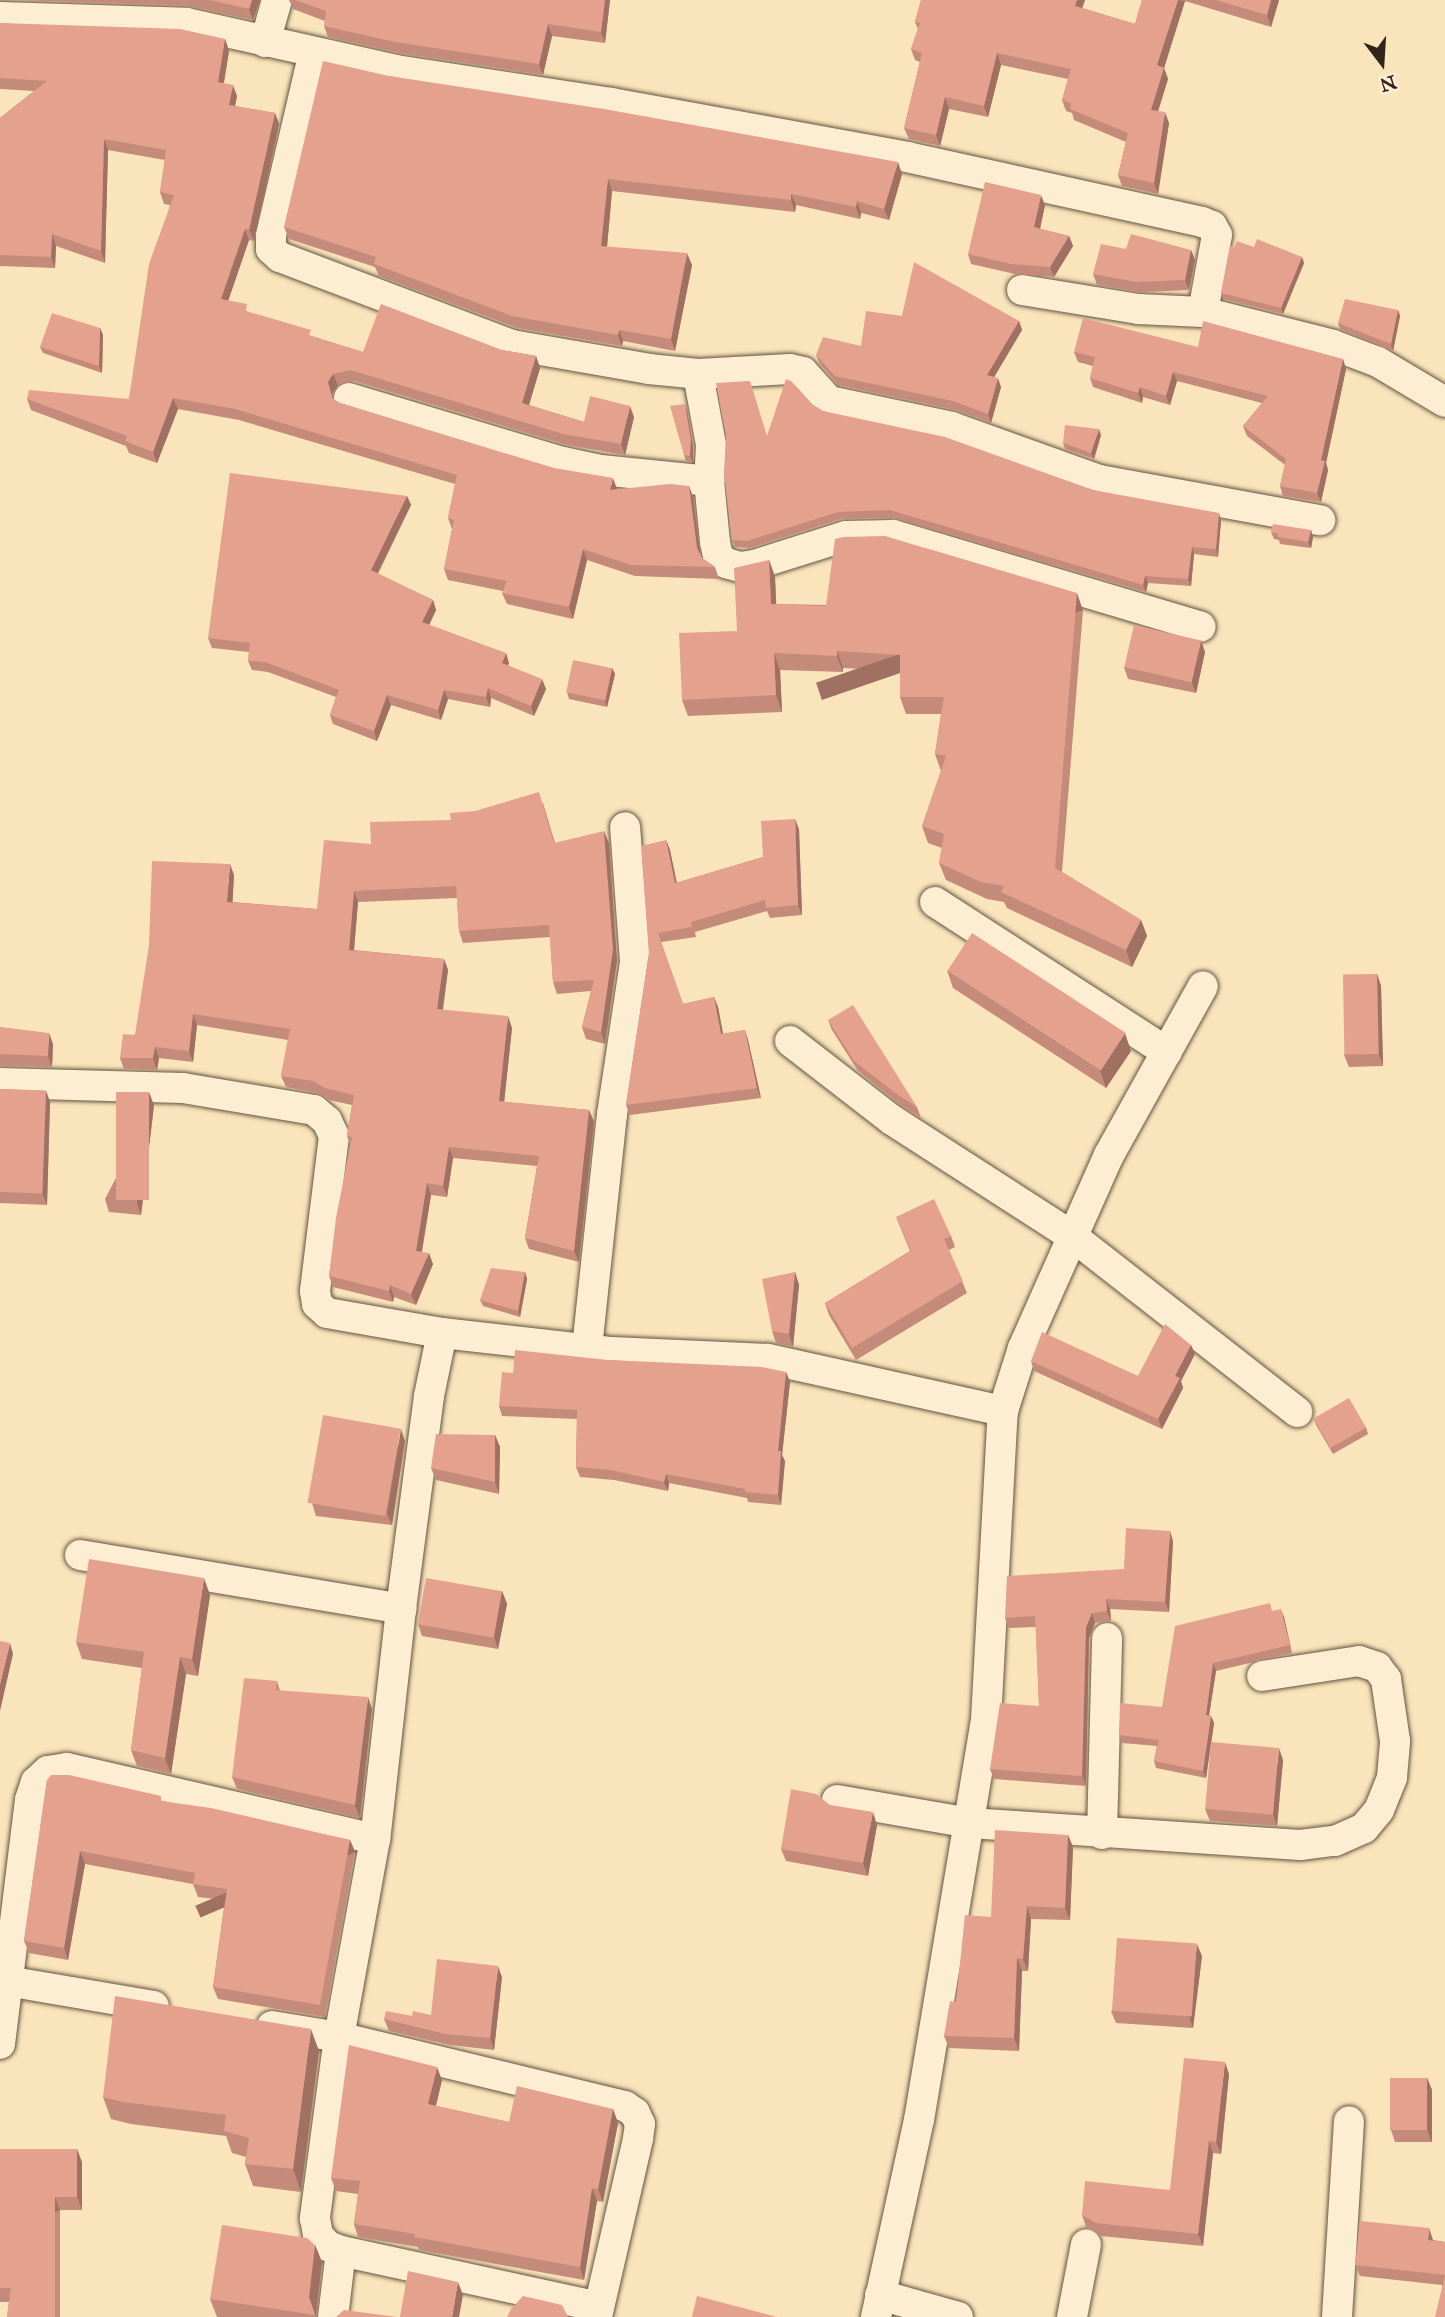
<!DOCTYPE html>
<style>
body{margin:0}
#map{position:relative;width:1445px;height:2317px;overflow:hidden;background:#fae4bb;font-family:"IM FELL Great Primer",serif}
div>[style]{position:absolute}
.roads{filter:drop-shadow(0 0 2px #635441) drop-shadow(0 0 2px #635441)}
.minor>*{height:30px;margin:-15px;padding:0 15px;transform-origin:15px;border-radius:15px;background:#fcedd3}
.wall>*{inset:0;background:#c48a7a}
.shaded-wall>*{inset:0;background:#a07163;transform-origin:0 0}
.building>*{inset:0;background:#e4a18e;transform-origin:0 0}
span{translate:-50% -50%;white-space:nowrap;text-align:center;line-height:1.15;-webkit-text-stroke:5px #fcedd3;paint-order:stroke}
.north{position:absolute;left:1347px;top:28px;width:70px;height:70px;-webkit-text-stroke:5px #fcedd3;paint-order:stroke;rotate:163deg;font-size:19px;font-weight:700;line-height:28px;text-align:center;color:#312418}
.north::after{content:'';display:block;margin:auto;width:24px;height:32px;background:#312418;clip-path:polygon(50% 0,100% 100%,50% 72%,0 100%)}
</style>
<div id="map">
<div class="roads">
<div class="minor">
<div style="left:0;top:17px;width:186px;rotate:1.8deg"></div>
<div style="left:186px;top:23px;width:215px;rotate:12.6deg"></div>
<div style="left:396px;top:70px;width:218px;rotate:8.7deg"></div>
<div style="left:611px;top:103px;width:301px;rotate:10.3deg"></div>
<div style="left:907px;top:157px;width:302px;rotate:12.4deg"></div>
<div style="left:1202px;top:222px;width:11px;rotate:22deg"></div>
<div style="left:1212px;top:226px;width:10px;rotate:61deg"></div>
<div style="left:1217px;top:235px;width:78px;rotate:100.3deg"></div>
<div style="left:265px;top:42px;width:44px;rotate:-74.1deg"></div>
<div style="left:314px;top:52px;width:189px;rotate:103.2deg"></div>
<div style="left:271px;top:236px;width:13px;rotate:90deg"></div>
<div style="left:271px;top:249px;width:12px;rotate:42deg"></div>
<div style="left:280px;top:257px;width:248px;rotate:20.8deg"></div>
<div style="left:512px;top:345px;width:139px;rotate:9.9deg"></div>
<div style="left:649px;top:369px;width:49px;rotate:5.8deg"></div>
<div style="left:698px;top:374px;width:92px;rotate:-3.1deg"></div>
<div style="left:790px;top:369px;width:13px;rotate:13deg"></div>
<div style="left:803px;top:372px;width:39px;rotate:48deg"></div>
<div style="left:829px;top:401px;width:126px;rotate:11.9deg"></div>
<div style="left:952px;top:427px;width:156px;rotate:19.8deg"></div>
<div style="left:1099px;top:480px;width:225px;rotate:10.3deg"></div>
<div style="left:1022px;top:290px;width:118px;rotate:9.3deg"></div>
<div style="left:1138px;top:309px;width:65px;rotate:2.6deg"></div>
<div style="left:1203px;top:312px;width:134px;rotate:14.2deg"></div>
<div style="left:1333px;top:345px;width:48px;rotate:20.7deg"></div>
<div style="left:1378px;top:362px;width:78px;rotate:30.8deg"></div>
<div style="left:698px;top:374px;width:72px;rotate:79.6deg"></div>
<div style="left:711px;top:445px;width:36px;rotate:93deg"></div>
<div style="left:709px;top:481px;width:61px;rotate:84.4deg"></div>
<div style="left:715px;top:542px;width:14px;rotate:78deg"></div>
<div style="left:718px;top:556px;width:11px;rotate:41deg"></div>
<div style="left:726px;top:563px;width:15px;rotate:16deg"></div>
<div style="left:740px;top:567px;width:14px;rotate:-8deg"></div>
<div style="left:754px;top:565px;width:96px;rotate:-17.5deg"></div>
<div style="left:846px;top:536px;width:47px;rotate:-1.2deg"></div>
<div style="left:893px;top:535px;width:321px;rotate:16.6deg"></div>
<div style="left:349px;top:398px;width:223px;rotate:16.7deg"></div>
<div style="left:563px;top:462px;width:39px;rotate:12deg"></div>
<div style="left:601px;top:470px;width:109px;rotate:5.8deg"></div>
<div style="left:935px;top:902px;width:276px;rotate:32.9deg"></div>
<div style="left:790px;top:1041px;width:129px;rotate:37.8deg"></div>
<div style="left:892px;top:1120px;width:214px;rotate:32.8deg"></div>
<div style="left:1072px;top:1236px;width:286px;rotate:38deg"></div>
<div style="left:0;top:1083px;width:183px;rotate:1.6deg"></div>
<div style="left:183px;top:1088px;width:133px;rotate:9.5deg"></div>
<div style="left:314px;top:1110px;width:17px;rotate:40deg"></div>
<div style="left:327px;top:1121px;width:17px;rotate:65deg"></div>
<div style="left:334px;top:1136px;width:156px;rotate:97deg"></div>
<div style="left:315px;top:1291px;width:13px;rotate:81deg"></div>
<div style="left:317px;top:1304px;width:13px;rotate:42deg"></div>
<div style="left:327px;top:1313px;width:117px;rotate:9.9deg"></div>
<div style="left:442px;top:1333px;width:171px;rotate:6.4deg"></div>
<div style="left:612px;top:1352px;width:156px;rotate:2.6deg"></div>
<div style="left:768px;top:1359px;width:241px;rotate:12.5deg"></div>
<div style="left:442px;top:1333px;width:64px;rotate:101.7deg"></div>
<div style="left:429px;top:1396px;width:215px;rotate:97.5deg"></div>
<div style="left:401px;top:1609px;width:231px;rotate:96.4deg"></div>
<div style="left:375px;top:1839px;width:201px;rotate:100.3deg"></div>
<div style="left:339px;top:2037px;width:183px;rotate:97.6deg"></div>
<div style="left:315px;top:2218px;width:17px;rotate:80deg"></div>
<div style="left:318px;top:2235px;width:15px;rotate:48deg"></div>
<div style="left:328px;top:2246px;width:14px;rotate:21deg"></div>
<div style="left:341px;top:2251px;width:264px;rotate:12.2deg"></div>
<div style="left:587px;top:1348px;width:235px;rotate:-83.9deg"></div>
<div style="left:612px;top:1114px;width:154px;rotate:-81.4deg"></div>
<div style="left:635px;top:962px;width:135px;rotate:-94.2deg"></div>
<div style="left:80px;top:1555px;width:326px;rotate:9.5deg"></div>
<div style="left:837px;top:1800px;width:135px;rotate:9.8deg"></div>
<div style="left:970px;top:1823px;width:331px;rotate:3.8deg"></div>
<div style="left:1300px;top:1845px;width:35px;rotate:-7deg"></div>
<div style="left:1335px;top:1841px;width:32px;rotate:-24deg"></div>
<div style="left:1364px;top:1828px;width:23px;rotate:-50deg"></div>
<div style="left:1379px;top:1810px;width:35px;rotate:-68deg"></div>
<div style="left:1392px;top:1777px;width:36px;rotate:-85deg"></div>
<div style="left:1395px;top:1741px;width:63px;rotate:-98.3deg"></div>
<div style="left:1386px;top:1679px;width:15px;rotate:-127deg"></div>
<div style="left:1377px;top:1667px;width:19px;rotate:-162deg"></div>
<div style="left:1359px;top:1661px;width:98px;rotate:171.2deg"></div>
<div style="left:1102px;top:1834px;width:196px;rotate:-88.5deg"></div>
<div style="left:7px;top:1981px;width:149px;rotate:9.7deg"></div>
<div style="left:272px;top:2026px;width:68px;rotate:9.3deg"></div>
<div style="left:339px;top:2037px;width:294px;rotate:13.6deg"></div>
<div style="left:625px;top:2106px;width:12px;rotate:35deg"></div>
<div style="left:635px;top:2113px;width:12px;rotate:66deg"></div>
<div style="left:640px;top:2124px;width:15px;rotate:98deg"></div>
<div style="left:638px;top:2139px;width:183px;rotate:103deg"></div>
<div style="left:0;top:2044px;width:246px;rotate:-83deg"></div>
<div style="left:30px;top:1800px;width:19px;rotate:-72deg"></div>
<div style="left:36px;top:1782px;width:16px;rotate:-43deg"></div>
<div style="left:48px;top:1771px;width:19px;rotate:-9deg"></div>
<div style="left:67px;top:1768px;width:316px;rotate:13deg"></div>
<div style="left:880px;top:2295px;width:81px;rotate:15.8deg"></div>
<div style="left:333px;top:2317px;width:66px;rotate:-83.1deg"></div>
<div style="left:876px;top:2317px;width:202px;rotate:-77.7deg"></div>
<div style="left:919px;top:2120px;width:406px;rotate:-80.5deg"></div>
<div style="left:986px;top:1720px;width:309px;rotate:-86.9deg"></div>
<div style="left:1003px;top:1411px;width:66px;rotate:-72.4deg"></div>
<div style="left:1023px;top:1348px;width:211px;rotate:-66deg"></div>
<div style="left:1109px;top:1155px;width:193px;rotate:-60.9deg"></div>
<div style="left:1072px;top:2317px;width:74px;rotate:-79.1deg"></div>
<div style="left:1337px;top:2317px;width:196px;rotate:-86.5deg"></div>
</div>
</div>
<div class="wall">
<div style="clip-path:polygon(16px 0,260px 0,253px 20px,187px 6px)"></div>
<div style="clip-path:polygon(289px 0,610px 0,605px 43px,552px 36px,543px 75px,399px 53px,328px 37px,324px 26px,325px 21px,293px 9px)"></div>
<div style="clip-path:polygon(921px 0,1085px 0,1082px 8px,1135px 24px,1142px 0,1279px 0,1271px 27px,1185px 1px,1164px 68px,1168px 79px,1158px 111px,1169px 123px,1158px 194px,1122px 186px,1118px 175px,1126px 142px,1074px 120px,1072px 113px,1066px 111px,1062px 100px,1068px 79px,1001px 65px,988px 117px,949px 109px,940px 146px,909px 139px,904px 128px,920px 62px,915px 60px,911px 49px,918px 29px,915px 22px)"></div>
<div style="clip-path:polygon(0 23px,225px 39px,229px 51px,224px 83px,237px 96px,235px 106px,275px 113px,279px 124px,254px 241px,249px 240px,228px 301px,250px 313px,313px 337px,363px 352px,502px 350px,536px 356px,540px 368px,529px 405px,584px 422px,634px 417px,625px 455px,567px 445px,354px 381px,338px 385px,332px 394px,333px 399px,340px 403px,617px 489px,689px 486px,693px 497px,700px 554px,702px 558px,715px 567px,719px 579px,635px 576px,587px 560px,573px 619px,507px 604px,502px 593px,503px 591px,448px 580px,444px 569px,452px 529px,448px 518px,455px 484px,239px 420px,178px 409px,157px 463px,129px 453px,126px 446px,31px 410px,27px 399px,129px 399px,170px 205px,164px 204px,160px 192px,165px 160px,108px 150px,105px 263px,56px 246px,55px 268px,0 266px,0 118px,34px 91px,0 89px)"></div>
<div style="clip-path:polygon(389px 76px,902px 174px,889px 220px,861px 213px,860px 219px,796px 205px,795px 212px,612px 191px,607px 247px,692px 265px,675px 351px,623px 341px,622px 346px,517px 328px,379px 276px,375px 267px,289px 239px,284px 227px)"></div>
<div style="clip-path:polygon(1045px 205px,1040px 229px,1069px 236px,1073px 246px,1054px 277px,1015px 274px,971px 264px,968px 254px)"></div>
<div style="clip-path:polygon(1254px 247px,1302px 257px,1304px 263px,1283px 314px,1223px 299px,1221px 293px,1234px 248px)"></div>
<div style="clip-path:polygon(1191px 250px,1195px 260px,1189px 290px,1140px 292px,1097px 285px,1093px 274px)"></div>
<div style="clip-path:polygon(1398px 310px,1400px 316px,1393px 351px,1340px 329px,1338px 323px)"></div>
<div style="clip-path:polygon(902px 316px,1019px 321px,1022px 330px,994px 377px,1001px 387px,991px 423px,956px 410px,838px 385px,820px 364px,816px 355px,861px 346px)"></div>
<div style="clip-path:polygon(100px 328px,103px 335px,102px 373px,43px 353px,40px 347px)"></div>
<div style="clip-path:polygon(1198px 347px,1343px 359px,1346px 369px,1326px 463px,1328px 470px,1321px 502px,1283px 496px,1280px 486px,1285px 465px,1247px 436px,1243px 426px,1262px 403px,1177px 381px,1170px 405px,1143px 397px,1142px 403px,1093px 387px,1090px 378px,1093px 366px,1078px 362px,1074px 352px)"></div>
<div style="clip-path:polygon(813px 405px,823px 411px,1093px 490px,1221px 520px,1218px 557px,1194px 554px,1191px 586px,1148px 583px,1146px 592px,893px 518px,841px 519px,750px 548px,735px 547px,732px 540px,726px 435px,767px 436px)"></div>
<div style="clip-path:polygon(687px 410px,693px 446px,693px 462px,686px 461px,684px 455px)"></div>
<div style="clip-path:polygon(1101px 435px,1094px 459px,1065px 449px,1063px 443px)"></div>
<div style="clip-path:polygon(407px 496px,411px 505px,378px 574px,433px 600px,436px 610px,429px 625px,509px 663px,508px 665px,546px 689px,534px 716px,491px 698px,490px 707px,448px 699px,441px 720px,391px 705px,377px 741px,333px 724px,330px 715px,336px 697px,268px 672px,252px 670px,248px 661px,249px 652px,212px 648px,208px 638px)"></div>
<div style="clip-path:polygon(1311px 530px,1313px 537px,1311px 548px,1280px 544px,1279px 540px,1274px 539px,1271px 532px)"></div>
<div style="clip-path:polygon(769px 560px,775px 577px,776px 604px,1083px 610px,1062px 872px,1141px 920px,1147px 936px,1132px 967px,1007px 908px,1004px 902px,987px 899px,946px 880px,939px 863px,942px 848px,928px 843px,922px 826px,941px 771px,935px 754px,941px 714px,906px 714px,900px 697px,900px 671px,843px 668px,843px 672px,780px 670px,782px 712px,688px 716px,682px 700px,737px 631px)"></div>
<div style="clip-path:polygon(1205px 652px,1196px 693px,1128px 679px,1124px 667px)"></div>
<div style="clip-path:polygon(612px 668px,615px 674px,607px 707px,569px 699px,567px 692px)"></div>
<div style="clip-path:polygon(543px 803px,555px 843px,609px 843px,617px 961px,605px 1044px,586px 1039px,582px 1027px,591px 991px,557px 994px,553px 982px,550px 937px,463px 943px,459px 931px,457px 898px,358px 902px,354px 950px,444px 959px,448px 970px,443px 1010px,512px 1028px,504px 1102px,589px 1110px,594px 1122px,579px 1262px,529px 1249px,525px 1238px,537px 1166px,453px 1158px,447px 1197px,431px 1195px,422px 1252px,433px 1264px,416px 1305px,394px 1297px,393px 1302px,333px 1287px,329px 1276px,350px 1145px,347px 1136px,352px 1105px,329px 1100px,317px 1093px,286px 1087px,281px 1076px,288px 1040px,197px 1025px,193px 1062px,159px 1058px,157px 1070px,124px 1069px,120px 1058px,234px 875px,232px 902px,317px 909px,371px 844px,451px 820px)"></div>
<div style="clip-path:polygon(799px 829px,802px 915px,770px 918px,767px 911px,695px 932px,696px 937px,661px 942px,683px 1004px,714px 997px,718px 1007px,723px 1034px,745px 1030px,748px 1040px,761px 1098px,630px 1115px,626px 1105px,666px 840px,670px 850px,676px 883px,763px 857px)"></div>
<div style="clip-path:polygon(947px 970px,1131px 1051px,1106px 1088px,953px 988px)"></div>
<div style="clip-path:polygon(1377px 974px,1381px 986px,1383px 1066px,1349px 1067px,1344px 1055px)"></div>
<div style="clip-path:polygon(828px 1020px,917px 1107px,921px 1118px,902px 1106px,858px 1071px,832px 1030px)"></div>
<div style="clip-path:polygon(0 1027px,53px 1044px,52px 1067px,0 1066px)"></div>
<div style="clip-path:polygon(0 1089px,46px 1091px,50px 1102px,47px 1205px,0 1203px)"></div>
<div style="clip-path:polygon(154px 1105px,141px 1215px,109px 1212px,105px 1199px)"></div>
<div style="clip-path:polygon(896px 1217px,951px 1236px,955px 1247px,949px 1250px,967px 1293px,856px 1360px,829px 1315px,825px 1303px,910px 1251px)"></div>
<div style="clip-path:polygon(525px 1272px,527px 1279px,520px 1317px,483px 1306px,480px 1300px)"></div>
<div style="clip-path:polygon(795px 1272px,799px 1285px,793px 1347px,776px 1343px,772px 1331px)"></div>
<div style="clip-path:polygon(1191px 1345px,1195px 1354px,1181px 1381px,1183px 1388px,1162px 1429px,1034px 1371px,1031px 1361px,1138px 1376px)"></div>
<div style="clip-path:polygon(608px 1360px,786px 1372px,790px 1382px,782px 1455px,785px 1461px,781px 1505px,748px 1502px,747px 1498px,669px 1483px,668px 1491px,614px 1480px,580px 1477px,576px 1467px,577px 1419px,502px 1416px,499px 1406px,513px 1373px)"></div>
<div style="clip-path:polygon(1314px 1419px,1366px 1427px,1368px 1434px,1333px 1454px,1316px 1425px)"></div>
<div style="clip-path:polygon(495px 1435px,500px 1447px,499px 1494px,436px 1480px,431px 1468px)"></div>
<div style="clip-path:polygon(405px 1441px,392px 1525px,316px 1516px,312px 1503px)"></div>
<div style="clip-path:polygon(1173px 1541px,1169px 1612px,1110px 1609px,1111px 1621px,1095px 1623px,1089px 1638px,1086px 1786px,994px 1779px,990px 1769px,1039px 1706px,1036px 1627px,1009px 1628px,1005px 1618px,1124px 1569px)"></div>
<div style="clip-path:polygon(502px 1591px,507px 1604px,498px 1649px,422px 1636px,418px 1624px)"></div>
<div style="clip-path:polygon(210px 1595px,198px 1676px,186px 1674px,171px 1774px,137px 1766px,131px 1750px,142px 1668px,82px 1659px,76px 1642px)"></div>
<div style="clip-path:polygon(1273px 1611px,1284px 1617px,1292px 1653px,1216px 1671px,1209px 1715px,1211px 1716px,1214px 1723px,1206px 1778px,1156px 1768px,1154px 1761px,1157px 1746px,1122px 1743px,1119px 1735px,1162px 1707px)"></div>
<div style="clip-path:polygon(277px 1681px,280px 1691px,372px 1709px,360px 1818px,237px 1789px,232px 1777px)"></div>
<div style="clip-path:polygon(1283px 1760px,1277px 1826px,1210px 1821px,1205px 1809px)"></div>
<div style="clip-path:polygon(47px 1780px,163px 1801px,350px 1840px,355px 1852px,325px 2017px,218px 1999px,213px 1987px,225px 1900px,198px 1897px,193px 1884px,85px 1864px,68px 1960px,29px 1953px,24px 1941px)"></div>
<div style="clip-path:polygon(877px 1825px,868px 1876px,786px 1861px,781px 1849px)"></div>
<div style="clip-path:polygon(1068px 1835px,1073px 1847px,1070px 1920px,1031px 1919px,1028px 1971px,1022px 1971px,1019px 2051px,949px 2048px,944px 2036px,956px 2002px,991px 1917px)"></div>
<div style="clip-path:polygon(1202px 1956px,1193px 2028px,1116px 2023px,1111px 2011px)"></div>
<div style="clip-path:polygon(502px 1977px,494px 2050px,450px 2045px,389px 2031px,384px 2019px,431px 2015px)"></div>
<div style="clip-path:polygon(319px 2051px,301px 2192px,253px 2186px,245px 2164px,246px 2157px,232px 2153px,226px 2136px,131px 2124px,111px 2119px,103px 2097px)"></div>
<div style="clip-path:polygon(1229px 2074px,1221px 2154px,1213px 2153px,1203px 2246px,1101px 2236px,1086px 2227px,1082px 2215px,1170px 2190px)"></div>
<div style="clip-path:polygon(1427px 2078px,1432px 2090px,1432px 2142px,1395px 2142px,1391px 2130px)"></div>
<div style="clip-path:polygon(442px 2080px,436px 2106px,509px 2122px,613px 2109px,618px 2123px,603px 2202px,597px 2201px,584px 2280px,419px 2250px,418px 2247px,358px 2237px,354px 2224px,358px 2194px,336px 2191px,331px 2178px)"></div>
<div style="clip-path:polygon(0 2149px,82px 2162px,82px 2210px,60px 2210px,60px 2317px,7px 2317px,9px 2302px,0 2302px)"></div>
<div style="clip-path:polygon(1433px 2240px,1445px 2242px,1445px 2317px,1442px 2285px,1360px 2276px,1355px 2265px)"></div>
<div style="clip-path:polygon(315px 2245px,322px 2262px,316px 2315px,316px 2317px,217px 2317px,210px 2299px)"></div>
</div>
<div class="shaded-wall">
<div style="clip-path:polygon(252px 0,260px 0,253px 20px,249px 9px)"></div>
<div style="clip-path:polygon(605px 0,610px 0,605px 43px,601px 32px)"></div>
<div style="clip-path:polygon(1077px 0,1085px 0,1079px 17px,1075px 6px)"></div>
<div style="clip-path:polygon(1178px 0,1185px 1px,1164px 68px,1168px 79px,1155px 121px,1151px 110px,1157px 65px)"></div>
<div style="clip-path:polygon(1271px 0,1279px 0,1271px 27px,1267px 15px)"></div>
<div style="clip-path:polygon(548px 24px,552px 36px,543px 75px,539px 64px)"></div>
<div style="clip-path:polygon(225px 39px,229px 51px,222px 93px,218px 82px)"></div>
<div style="clip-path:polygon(997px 53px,1001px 65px,988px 117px,984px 106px)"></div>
<div style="clip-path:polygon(233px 85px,237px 96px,233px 116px,229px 105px)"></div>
<div style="clip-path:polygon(945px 97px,949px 109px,940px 146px,936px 135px)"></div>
<div style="clip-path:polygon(1165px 112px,1169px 123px,1158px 194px,1154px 183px)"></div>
<div style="clip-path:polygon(275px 113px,279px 124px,254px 241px,249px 230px)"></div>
<div style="clip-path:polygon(104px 139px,108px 150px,105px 263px,101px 251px)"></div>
<div style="clip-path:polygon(898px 162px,902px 174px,889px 220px,884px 209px)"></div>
<div style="clip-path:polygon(608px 179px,612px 191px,606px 258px,601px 246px)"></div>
<div style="clip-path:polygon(791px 194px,796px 205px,795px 212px,791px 200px)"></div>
<div style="clip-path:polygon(1041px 195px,1045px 205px,1038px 238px,1034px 227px)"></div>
<div style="clip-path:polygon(857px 201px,861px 213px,860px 219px,856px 207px)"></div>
<div style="clip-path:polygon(245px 229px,249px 240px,225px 310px,221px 299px)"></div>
<div style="clip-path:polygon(52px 234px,56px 246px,55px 268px,51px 257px)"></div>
<div style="clip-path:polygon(1069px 236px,1073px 246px,1054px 277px,1050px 267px)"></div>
<div style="clip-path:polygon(1191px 250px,1195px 260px,1189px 290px,1185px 280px)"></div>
<div style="clip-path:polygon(687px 253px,692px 265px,675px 351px,671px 339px)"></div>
<div style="clip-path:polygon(1302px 257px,1304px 263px,1283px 314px,1281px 308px)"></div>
<div style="clip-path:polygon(1398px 310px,1400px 316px,1393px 351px,1391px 344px)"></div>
<div style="clip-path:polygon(1019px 321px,1022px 330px,990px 384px,987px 375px)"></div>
<div style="clip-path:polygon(100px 328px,103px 335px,102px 373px,99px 366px)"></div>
<div style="clip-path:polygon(619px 330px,623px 341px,622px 346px,618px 335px)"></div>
<div style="clip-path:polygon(536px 356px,540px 368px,526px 415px,522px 403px)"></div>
<div style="clip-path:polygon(1343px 359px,1346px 369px,1326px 463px,1328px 470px,1321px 502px,1317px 493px,1321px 460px)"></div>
<div style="clip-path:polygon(1173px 372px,1177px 381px,1170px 405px,1166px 396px)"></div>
<div style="clip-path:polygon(333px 374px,338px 385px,332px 394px,336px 409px,328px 382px)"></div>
<div style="clip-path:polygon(998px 378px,1001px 387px,991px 423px,988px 414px)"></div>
<div style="clip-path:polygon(1140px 387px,1143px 397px,1142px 403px,1138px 393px)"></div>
<div style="clip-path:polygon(173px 398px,178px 409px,157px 463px,153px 452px)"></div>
<div style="clip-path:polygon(685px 404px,687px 410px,693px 446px,693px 462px,690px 456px)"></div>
<div style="clip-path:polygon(630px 406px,634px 417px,625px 455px,621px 444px)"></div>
<div style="clip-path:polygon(1099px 429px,1101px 435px,1094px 459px,1091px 453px)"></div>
<div style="clip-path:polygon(613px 478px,617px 489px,610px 490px)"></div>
<div style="clip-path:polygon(689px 486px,693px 497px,701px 560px,697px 548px)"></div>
<div style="clip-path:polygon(407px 496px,411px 505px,374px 580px,371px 570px)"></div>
<div style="clip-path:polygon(1219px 513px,1221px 520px,1218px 557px,1216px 549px)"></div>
<div style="clip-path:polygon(1311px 530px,1313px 537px,1311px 548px,1308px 542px)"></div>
<div style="clip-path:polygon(1192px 547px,1194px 554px,1191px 586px,1188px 579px)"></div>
<div style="clip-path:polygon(583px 549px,587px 560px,573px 619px,569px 607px)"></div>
<div style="clip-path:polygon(769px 560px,775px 577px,777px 620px,771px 604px)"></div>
<div style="clip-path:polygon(1145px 576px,1148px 583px,1146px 592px,1143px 585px)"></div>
<div style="left:1077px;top:593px;width:18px;height:276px;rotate:71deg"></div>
<div style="clip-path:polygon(433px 600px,436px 610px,426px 632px,422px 622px)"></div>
<div style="clip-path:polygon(1201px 640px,1205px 652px,1196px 693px,1191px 681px)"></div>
<div style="clip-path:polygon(837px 651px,843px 668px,843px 672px,837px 656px)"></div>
<div style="clip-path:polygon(506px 653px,509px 663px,505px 672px,502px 663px)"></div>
<div style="clip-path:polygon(774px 653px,780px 670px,782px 712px,776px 695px)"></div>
<div style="clip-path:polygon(612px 668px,615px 674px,607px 707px,605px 701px)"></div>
<div style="clip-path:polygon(542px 679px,546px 689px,534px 716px,531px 706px)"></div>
<div style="clip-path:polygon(488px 688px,491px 698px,490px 707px,486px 697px)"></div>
<div style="clip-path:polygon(444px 690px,448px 699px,441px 720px,438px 710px)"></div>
<div style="clip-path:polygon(387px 695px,391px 705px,377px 741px,374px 731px)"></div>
<div style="clip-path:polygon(795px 819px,799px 829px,802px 915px,798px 905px)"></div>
<div style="clip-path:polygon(604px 831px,609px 843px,617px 961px,605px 1044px,601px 1032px)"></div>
<div style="clip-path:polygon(666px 840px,670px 850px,679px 893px,675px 883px)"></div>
<div style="clip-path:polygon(230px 864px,234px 875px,232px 913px,227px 902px)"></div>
<div style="clip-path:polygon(354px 891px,358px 902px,353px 961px,349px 950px)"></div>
<div style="clip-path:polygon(1141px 920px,1147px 936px,1132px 967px,1126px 950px)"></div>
<div style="clip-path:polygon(444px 959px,448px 970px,441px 1021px,437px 1009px)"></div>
<div style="clip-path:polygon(1377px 974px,1381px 986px,1383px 1066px,1379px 1054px)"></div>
<div style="clip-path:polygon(714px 997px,718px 1007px,725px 1044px,721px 1034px)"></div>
<div style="clip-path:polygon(193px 1014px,197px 1025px,193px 1062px,189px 1051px)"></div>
<div style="clip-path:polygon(508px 1016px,512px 1028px,503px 1113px,499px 1101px)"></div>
<div style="clip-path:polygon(745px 1030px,748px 1040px,761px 1098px,757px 1088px)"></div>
<div style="clip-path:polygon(49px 1033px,53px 1044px,52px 1067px,48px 1056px)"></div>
<div style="clip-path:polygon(1125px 1033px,1131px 1051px,1106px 1088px,1100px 1070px)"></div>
<div style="clip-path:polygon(155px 1047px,159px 1058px,157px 1070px,153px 1058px)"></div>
<div style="clip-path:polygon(46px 1091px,50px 1102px,47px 1205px,42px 1193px)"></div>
<div style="clip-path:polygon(149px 1092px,154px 1105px,141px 1215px,137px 1203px)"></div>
<div style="clip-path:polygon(589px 1110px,594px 1122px,579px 1262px,574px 1251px)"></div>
<div style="clip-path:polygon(449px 1147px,453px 1158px,447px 1197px,443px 1186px)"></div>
<div style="clip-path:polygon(427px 1183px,431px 1195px,420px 1262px,416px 1251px)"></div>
<div style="clip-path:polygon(429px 1253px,433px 1264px,416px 1305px,411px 1294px)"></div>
<div style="clip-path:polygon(525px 1272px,527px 1279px,520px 1317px,518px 1311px)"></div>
<div style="clip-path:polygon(795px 1272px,799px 1285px,793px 1347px,789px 1334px)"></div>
<div style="clip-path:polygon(390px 1285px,394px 1297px,393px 1302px,389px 1291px)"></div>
<div style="clip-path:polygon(1191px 1345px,1195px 1354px,1181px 1381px,1183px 1388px,1162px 1429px,1158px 1419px,1175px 1376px)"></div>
<div style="clip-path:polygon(786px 1372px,790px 1382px,782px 1455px,785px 1461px,781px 1505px,778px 1495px,778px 1451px)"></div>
<div style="clip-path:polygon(401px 1429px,405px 1441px,392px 1525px,387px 1513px)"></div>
<div style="clip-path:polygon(495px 1435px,500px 1447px,499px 1494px,495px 1482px)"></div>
<div style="clip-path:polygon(666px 1474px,669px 1483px,668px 1491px,664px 1482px)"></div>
<div style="clip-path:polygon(1170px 1531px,1173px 1541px,1169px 1612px,1165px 1602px)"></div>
<div style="clip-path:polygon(204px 1578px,210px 1595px,198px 1676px,192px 1659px)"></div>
<div style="clip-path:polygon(502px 1591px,507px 1604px,498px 1649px,494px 1637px)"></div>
<div style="clip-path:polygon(1106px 1599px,1110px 1609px,1111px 1621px,1107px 1611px)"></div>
<div style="clip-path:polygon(1281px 1609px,1284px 1617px,1292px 1653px)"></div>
<div style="clip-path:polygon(1092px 1613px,1095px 1623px,1089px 1638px,1086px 1786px,1082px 1776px,1086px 1627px)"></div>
<div style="clip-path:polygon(10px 1643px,13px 1654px,0 1711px,0 1684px)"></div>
<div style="clip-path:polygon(180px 1657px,186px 1674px,171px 1774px,165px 1758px)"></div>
<div style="clip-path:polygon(1213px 1663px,1216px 1671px,1208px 1722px,1206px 1715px)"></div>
<div style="clip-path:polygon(368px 1697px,372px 1709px,360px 1818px,355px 1805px)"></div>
<div style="clip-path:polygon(1211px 1716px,1214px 1723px,1206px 1778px,1203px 1771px)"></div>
<div style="clip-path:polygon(1279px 1748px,1283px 1760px,1277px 1826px,1273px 1814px)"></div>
<div style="clip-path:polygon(873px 1812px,877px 1825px,868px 1876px,863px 1863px)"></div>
<div style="clip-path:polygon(1068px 1835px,1073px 1847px,1070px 1920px,1065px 1908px)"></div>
<div style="left:350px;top:1840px;width:13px;height:168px;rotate:67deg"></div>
<div style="clip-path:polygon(80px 1851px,85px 1864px,68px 1960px,64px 1948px)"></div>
<div style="clip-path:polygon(1027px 1906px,1031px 1919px,1028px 1971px,1023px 1959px)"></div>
<div style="clip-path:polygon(1197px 1944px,1202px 1956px,1193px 2028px,1189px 2016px)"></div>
<div style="clip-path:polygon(1017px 1958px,1022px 1971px,1019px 2051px,1014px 2038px)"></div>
<div style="clip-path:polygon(498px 1966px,502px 1977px,494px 2050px,490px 2038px)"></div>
<div style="clip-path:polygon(311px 2029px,319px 2051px,301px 2192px,293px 2169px)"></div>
<div style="clip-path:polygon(1225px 2062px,1229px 2074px,1221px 2154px,1216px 2142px)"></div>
<div style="clip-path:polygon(437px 2067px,442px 2080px,433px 2117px,428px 2104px)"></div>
<div style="clip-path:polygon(1427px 2078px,1432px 2090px,1432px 2142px,1427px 2130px)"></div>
<div style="clip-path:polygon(613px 2109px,618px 2123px,603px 2202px,598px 2189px)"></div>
<div style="clip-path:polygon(1209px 2141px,1213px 2153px,1203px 2246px,1198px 2234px)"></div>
<div style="clip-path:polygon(77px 2149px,82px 2162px,82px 2210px,77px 2197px)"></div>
<div style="clip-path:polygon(592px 2188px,597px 2201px,584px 2280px,580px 2267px)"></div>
<div style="left:55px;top:2197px;width:14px;height:120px;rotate:69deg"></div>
<div style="clip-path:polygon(1429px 2228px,1433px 2240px,1432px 2251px,1428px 2240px)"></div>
<div style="clip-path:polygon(315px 2245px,322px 2262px,316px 2315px,316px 2317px,309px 2297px)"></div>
<div style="clip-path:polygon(458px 2282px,463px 2295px,459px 2317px,452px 2317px)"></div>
</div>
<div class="building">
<div style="clip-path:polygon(209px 0,252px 0,249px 9px)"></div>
<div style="clip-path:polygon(295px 0,605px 0,601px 32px,548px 24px,539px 64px,395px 42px,324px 26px,326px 11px)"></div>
<div style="clip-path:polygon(921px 0,1077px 0,1075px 6px,1135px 24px,1142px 0,1178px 0,1157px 65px,1164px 68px,1151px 110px,1165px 112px,1154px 183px,1118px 175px,1128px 133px,1070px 109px,1071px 103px,1062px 100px,1071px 69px,997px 53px,984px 106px,945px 97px,936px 135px,904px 128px,922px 53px,911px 49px,920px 23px,915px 22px)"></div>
<div style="clip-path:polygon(1216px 0,1271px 0,1267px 15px)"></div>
<div style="clip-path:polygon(0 23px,180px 29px,225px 39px,218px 82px,233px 85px,229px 105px,275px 113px,249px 230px,245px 229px,221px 299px,247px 304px,246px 311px,311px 330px,309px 335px,363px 352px,381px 304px,502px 350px,536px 356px,522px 403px,584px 422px,590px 396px,630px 406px,621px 444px,563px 434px,350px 370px,333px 374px,328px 382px,332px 398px,340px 403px,554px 468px,613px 478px,610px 490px,670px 484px,689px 486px,697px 548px,702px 558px,715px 567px,631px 565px,583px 549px,569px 607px,502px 593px,507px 581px,444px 569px,454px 520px,448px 518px,457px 475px,235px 409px,173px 398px,153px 452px,125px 441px,127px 436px,27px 399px,29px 390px,129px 399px,149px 264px,174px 195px,160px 192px,166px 150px,104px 139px,101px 251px,52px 234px,51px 257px,0 255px,0 118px,47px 81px,0 78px)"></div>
<div style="clip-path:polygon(323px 61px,389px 76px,604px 109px,898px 162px,884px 209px,857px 201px,856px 207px,791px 194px,791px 200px,608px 179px,601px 246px,687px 253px,671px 339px,619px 330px,618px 335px,512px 316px,374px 264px,376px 257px,284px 227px)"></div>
<div style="clip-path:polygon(985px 182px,1041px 195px,1034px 227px,1069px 236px,1050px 267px,1011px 264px,968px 254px)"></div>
<div style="clip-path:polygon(1131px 234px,1191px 250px,1185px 280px,1136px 282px,1093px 274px,1101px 244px,1126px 249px)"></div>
<div style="clip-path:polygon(1257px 239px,1302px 257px,1281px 308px,1221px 293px,1230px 245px,1234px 248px,1237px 241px,1254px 247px)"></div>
<div style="clip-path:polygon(914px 262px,1019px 321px,987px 375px,998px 378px,988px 414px,953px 401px,835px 376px,816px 355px,823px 337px,861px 346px,866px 311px,902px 316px)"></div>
<div style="clip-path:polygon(1345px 299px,1398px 310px,1391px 344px,1338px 323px)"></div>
<div style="clip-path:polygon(52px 313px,100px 328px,99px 366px,40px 347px)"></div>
<div style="clip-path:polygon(1083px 318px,1198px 347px,1203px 321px,1343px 359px,1321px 460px,1325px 461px,1317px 493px,1280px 486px,1286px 459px,1243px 426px,1268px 396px,1173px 372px,1166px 396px,1140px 387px,1138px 393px,1090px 378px,1095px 357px,1074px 352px)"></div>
<div style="clip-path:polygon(786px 379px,791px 381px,813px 405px,823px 411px,945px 437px,1093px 490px,1219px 513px,1216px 549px,1192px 547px,1188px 579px,1145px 576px,1143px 585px,890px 510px,838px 512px,747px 541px,732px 540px,724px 473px,726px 435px,716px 383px,750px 381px,767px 436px)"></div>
<div style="clip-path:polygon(685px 404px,691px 440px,690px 456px,684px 455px,670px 406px)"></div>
<div style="clip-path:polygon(1065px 425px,1099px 429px,1091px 453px,1063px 443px)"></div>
<div style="clip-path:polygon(230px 473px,407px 496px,371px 570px,433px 600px,422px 622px,506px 653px,502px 663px,542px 679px,531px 706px,488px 688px,486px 697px,444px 690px,438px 710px,387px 695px,374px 731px,330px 715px,339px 690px,265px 662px,248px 661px,250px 643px,208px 638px)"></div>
<div style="clip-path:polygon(1273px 524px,1311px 530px,1308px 542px,1278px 537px,1278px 534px,1271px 532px)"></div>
<div style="clip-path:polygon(885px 536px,1077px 593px,1055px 868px,1141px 920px,1126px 950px,1001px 892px,1004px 886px,981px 882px,939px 863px,944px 834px,922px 826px,946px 756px,935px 754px,944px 697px,900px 697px,900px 655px,837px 651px,837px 656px,774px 653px,776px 695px,682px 700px,679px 633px,737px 631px,734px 568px,769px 560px,771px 604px,826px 606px,835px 539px,843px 537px)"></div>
<div style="left:1134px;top:625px;width:69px;height:43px;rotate:13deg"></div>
<div style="left:573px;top:660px;width:40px;height:33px;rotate:12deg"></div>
<div style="clip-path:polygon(539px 792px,554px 843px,604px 831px,613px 950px,601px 1032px,582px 1027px,594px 980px,553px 982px,549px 925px,459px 931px,456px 886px,354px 891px,349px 950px,444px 959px,437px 1009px,508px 1016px,499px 1101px,589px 1110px,574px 1251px,525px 1238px,539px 1156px,449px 1147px,443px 1186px,427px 1183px,416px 1251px,429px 1253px,411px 1294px,390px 1285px,389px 1291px,329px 1276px,336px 1218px,352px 1137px,347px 1136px,354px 1095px,325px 1088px,313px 1081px,281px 1076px,290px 1029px,193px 1014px,189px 1051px,155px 1047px,153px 1058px,120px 1058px,123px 1034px,135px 1035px,149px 945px,152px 861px,230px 864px,227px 902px,317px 909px,324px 840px,371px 844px,370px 822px,451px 820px,450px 813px,475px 811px)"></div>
<div style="clip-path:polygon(795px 819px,798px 905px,766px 908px,765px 900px,691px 922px,692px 927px,658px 933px,683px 1004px,714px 997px,721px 1034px,745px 1030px,757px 1088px,626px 1105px,649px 954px,641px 846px,666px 840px,675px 883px,763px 857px,761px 821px)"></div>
<div style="left:972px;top:933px;width:183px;height:45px;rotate:33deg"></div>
<div style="left:1377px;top:974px;width:80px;height:34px;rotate:89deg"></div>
<div style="clip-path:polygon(853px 1005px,917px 1107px,898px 1095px,854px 1061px,828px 1020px)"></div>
<div style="clip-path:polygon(0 1027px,49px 1033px,48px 1056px,0 1054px)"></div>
<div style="left:0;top:1089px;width:46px;height:103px;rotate:2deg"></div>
<div style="left:116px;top:1092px;width:33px;height:108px"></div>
<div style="clip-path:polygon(934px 1199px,951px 1236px,944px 1239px,963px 1281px,852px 1348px,825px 1303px,911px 1251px,896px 1217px)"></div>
<div style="clip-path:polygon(491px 1268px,525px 1272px,518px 1311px,480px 1300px)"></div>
<div style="clip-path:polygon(795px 1272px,789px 1334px,772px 1331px,762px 1279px)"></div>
<div style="clip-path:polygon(1165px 1324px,1191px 1345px,1175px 1376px,1180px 1378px,1158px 1419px,1031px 1361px,1042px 1332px,1138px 1376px)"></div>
<div style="clip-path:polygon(515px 1350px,608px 1360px,762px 1367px,786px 1372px,778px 1451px,781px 1451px,778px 1495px,745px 1492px,745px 1489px,666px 1474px,664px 1482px,611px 1470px,576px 1467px,577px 1410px,499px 1406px,502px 1372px,513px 1373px)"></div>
<div style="left:1349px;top:1398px;width:34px;height:41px;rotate:60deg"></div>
<div style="left:323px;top:1415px;width:79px;height:89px;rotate:10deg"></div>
<div style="clip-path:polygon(436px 1434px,495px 1435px,495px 1482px,431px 1468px)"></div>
<div style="clip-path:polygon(1126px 1528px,1170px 1531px,1165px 1602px,1106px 1599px,1107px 1611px,1092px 1613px,1086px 1627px,1082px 1776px,990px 1769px,1000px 1703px,1039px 1706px,1035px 1616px,1005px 1618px,1007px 1576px,1124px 1569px)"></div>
<div style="clip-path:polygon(89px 1559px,204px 1578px,192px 1659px,180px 1657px,165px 1758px,131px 1750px,144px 1652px,76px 1642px)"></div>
<div style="left:426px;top:1578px;width:77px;height:47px;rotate:10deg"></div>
<div style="clip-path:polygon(1270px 1603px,1272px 1611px,1281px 1609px,1290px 1645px,1213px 1663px,1206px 1715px,1211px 1716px,1203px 1771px,1154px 1761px,1159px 1740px,1119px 1735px,1120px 1703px,1162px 1707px,1175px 1626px)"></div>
<div style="clip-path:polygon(0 1641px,10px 1643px,0 1684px)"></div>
<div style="clip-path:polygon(244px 1678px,277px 1681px,276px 1690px,368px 1697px,355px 1805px,232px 1777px)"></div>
<div style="left:1211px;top:1742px;width:68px;height:67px;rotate:5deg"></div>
<div style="clip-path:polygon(51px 1775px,69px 1775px,161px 1796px,161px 1801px,211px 1808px,350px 1840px,320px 2005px,213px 1987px,227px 1889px,193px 1884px,195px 1873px,80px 1851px,64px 1948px,24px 1941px,47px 1780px)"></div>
<div style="clip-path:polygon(791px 1789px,816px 1794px,830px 1805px,873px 1812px,863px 1863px,781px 1849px)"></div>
<div style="clip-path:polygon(995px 1830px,1068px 1835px,1065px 1908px,1027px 1906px,1023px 1959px,1017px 1958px,1014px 2038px,944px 2036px,950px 2001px,956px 2002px,965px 1915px,991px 1917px)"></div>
<div style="left:1117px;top:1938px;width:80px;height:73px;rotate:4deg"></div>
<div style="clip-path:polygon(437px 1959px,498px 1966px,490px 2038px,445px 2034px,384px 2019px,386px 2011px,412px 2016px,413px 2011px,431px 2015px)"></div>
<div style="clip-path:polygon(115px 1996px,311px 2029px,293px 2169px,245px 2164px,249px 2138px,224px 2131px,226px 2115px,123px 2102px,103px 2097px)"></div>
<div style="clip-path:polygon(349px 2045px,437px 2067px,428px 2104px,509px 2122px,517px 2086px,613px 2109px,598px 2189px,592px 2188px,580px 2267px,414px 2237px,415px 2234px,354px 2224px,360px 2181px,331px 2178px)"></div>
<div style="clip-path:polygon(1184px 2058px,1225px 2062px,1216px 2142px,1209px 2141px,1198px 2234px,1096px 2223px,1082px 2215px,1085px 2181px,1170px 2190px)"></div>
<div style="left:1390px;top:2078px;width:37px;height:52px"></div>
<div style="clip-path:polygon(0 2149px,77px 2149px,77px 2197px,55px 2197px,55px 2317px,7px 2317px,11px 2288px,0 2288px)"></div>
<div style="clip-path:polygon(1360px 2221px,1429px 2228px,1428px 2240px,1445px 2242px,1445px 2317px,1435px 2317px,1445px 2275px,1355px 2265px)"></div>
<div style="clip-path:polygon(222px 2225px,307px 2238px,315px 2245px,309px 2297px,315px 2315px,210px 2299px)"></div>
<div style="clip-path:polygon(408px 2271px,458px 2282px,452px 2317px,400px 2317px)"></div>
<div style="clip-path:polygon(523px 2296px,562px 2305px,568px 2317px,507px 2317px,511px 2309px)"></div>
<div style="clip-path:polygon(697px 2296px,777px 2317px,692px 2317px)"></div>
<div style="clip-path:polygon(344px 2310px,397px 2317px,336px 2317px)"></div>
</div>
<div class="north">N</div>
</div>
